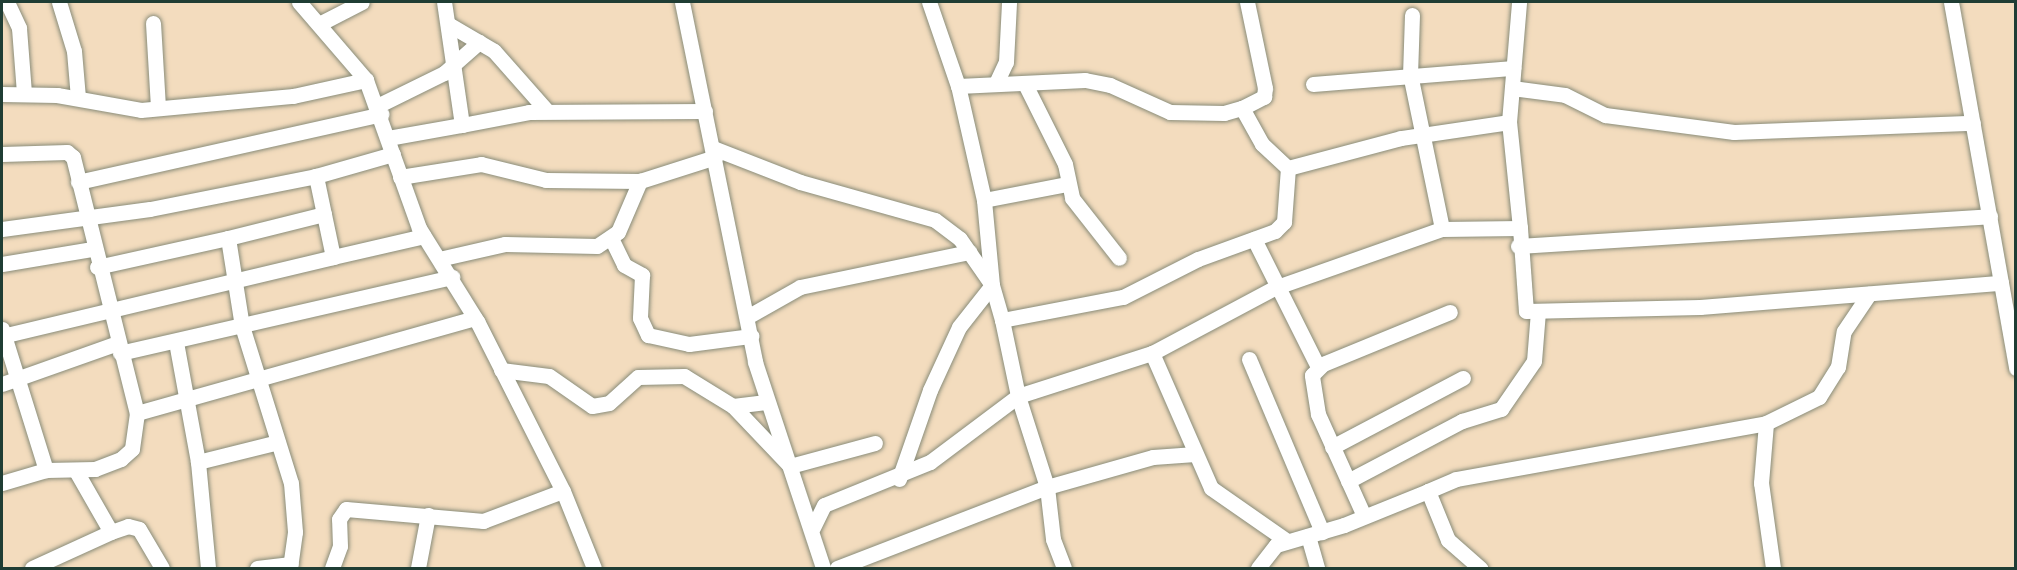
<!DOCTYPE html>
<style>
body{margin:0}
#map{position:relative;width:2017px;height:570px;overflow:hidden;background:#f3dcbe;font-family:"IM FELL DW Pica",serif}
div>[style]{position:absolute}
.roads{filter:drop-shadow(0 0 2px #898c79) drop-shadow(0 0 2px #898c79)}
.minor>*{height:15px;margin:-7.5px;padding:0 7.5px;transform-origin:7.5px;border-radius:7.5px;background:#fff}
span{translate:-50% -50%;white-space:nowrap;text-align:center;line-height:1.15;-webkit-text-stroke:4.5px #fbf7ec;paint-order:stroke}
.frame{position:absolute;inset:0;border:3px solid #1f3d34;pointer-events:none}
</style>
<div id="map">
<div class="roads">
<div class="minor">
<div style="left:7px;top:2px;width:29px;rotate:65deg"></div>
<div style="left:19px;top:28px;width:65px;rotate:85.6deg"></div>
<div style="left:59px;top:2px;width:51px;rotate:73deg"></div>
<div style="left:74px;top:51px;width:47px;rotate:85.1deg"></div>
<div style="left:299px;top:2px;width:103px;rotate:49.3deg"></div>
<div style="left:366px;top:80px;width:157px;rotate:70.3deg"></div>
<div style="left:419px;top:228px;width:110px;rotate:58.1deg"></div>
<div style="left:477px;top:321px;width:191px;rotate:63.2deg"></div>
<div style="left:563px;top:491px;width:83px;rotate:68.1deg"></div>
<div style="left:682px;top:2px;width:367px;rotate:78.5deg"></div>
<div style="left:755px;top:362px;width:217px;rotate:71.7deg"></div>
<div style="left:1951px;top:2px;width:372px;rotate:79.9deg"></div>
<div style="left:1412px;top:15px;width:59px;rotate:91.9deg"></div>
<div style="left:1410px;top:74px;width:158px;rotate:78.3deg"></div>
<div style="left:153px;top:23px;width:85px;rotate:86.6deg"></div>
<div style="left:319px;top:24px;width:48px;rotate:-27.1deg"></div>
<div style="left:448px;top:24px;width:53px;rotate:30.4deg"></div>
<div style="left:494px;top:51px;width:80px;rotate:48.5deg"></div>
<div style="left:997px;top:81px;width:21px;rotate:-65deg"></div>
<div style="left:1006px;top:62px;width:60px;rotate:-87.1deg"></div>
<div style="left:1313px;top:84px;width:201px;rotate:-4.6deg"></div>
<div style="left:958px;top:86px;width:127px;rotate:-2.7deg"></div>
<div style="left:1085px;top:80px;width:25px;rotate:11deg"></div>
<div style="left:1110px;top:85px;width:66px;rotate:24.2deg"></div>
<div style="left:1170px;top:112px;width:54px;rotate:1.1deg"></div>
<div style="left:1224px;top:113px;width:19px;rotate:-16deg"></div>
<div style="left:1242px;top:108px;width:41px;rotate:60.9deg"></div>
<div style="left:1262px;top:144px;width:35px;rotate:43deg"></div>
<div style="left:1026px;top:86px;width:87px;rotate:63.4deg"></div>
<div style="left:1065px;top:164px;width:35px;rotate:78deg"></div>
<div style="left:1072px;top:198px;width:76px;rotate:51.9deg"></div>
<div style="left:1512px;top:88px;width:53px;rotate:7.5deg"></div>
<div style="left:1565px;top:95px;width:45px;rotate:26.6deg"></div>
<div style="left:1605px;top:115px;width:130px;rotate:7.5deg"></div>
<div style="left:1734px;top:132px;width:239px;rotate:-2.2deg"></div>
<div style="left:2px;top:94px;width:55px;rotate:1deg"></div>
<div style="left:57px;top:95px;width:85px;rotate:10.1deg"></div>
<div style="left:141px;top:110px;width:153px;rotate:-5.3deg"></div>
<div style="left:293px;top:96px;width:75px;rotate:-12.4deg"></div>
<div style="left:377px;top:106px;width:75px;rotate:-26.2deg"></div>
<div style="left:444px;top:73px;width:47px;rotate:-41.5deg"></div>
<div style="left:1242px;top:108px;width:25px;rotate:-27deg"></div>
<div style="left:1264px;top:97px;width:9px;rotate:-84deg"></div>
<div style="left:1265px;top:88px;width:88px;rotate:-101.8deg"></div>
<div style="left:462px;top:125px;width:68px;rotate:-11deg"></div>
<div style="left:529px;top:112px;width:176px;rotate:-0.3deg"></div>
<div style="left:388px;top:138px;width:75px;rotate:-10deg"></div>
<div style="left:462px;top:125px;width:124px;rotate:-98.3deg"></div>
<div style="left:713px;top:148px;width:93px;rotate:21.3deg"></div>
<div style="left:800px;top:182px;width:140px;rotate:15.7deg"></div>
<div style="left:935px;top:220px;width:31px;rotate:37deg"></div>
<div style="left:960px;top:239px;width:56px;rotate:55.2deg"></div>
<div style="left:992px;top:285px;width:36px;rotate:74deg"></div>
<div style="left:1002px;top:320px;width:78px;rotate:78.1deg"></div>
<div style="left:1018px;top:396px;width:110px;rotate:143.1deg"></div>
<div style="left:930px;top:462px;width:114px;rotate:157.9deg"></div>
<div style="left:824px;top:505px;width:25px;rotate:116deg"></div>
<div style="left:2px;top:154px;width:65px;rotate:-1.8deg"></div>
<div style="left:67px;top:152px;width:8px;rotate:40deg"></div>
<div style="left:73px;top:157px;width:264px;rotate:76deg"></div>
<div style="left:137px;top:413px;width:36px;rotate:98deg"></div>
<div style="left:132px;top:449px;width:15px;rotate:138deg"></div>
<div style="left:121px;top:459px;width:28px;rotate:159deg"></div>
<div style="left:95px;top:469px;width:49px;rotate:178.8deg"></div>
<div style="left:46px;top:470px;width:46px;rotate:163.5deg"></div>
<div style="left:400px;top:177px;width:82px;rotate:-9.1deg"></div>
<div style="left:481px;top:164px;width:67px;rotate:13.8deg"></div>
<div style="left:546px;top:180px;width:94px;rotate:0.6deg"></div>
<div style="left:78px;top:182px;width:311px;rotate:-12.6deg"></div>
<div style="left:984px;top:200px;width:85px;rotate:-10.9deg"></div>
<div style="left:1520px;top:228px;width:83px;rotate:85.9deg"></div>
<div style="left:1526px;top:311px;width:174px;rotate:-1.3deg"></div>
<div style="left:1700px;top:307px;width:302px;rotate:-4.6deg"></div>
<div style="left:2px;top:229px;width:149px;rotate:-7.7deg"></div>
<div style="left:150px;top:209px;width:169px;rotate:-11.2deg"></div>
<div style="left:316px;top:176px;width:80px;rotate:-15.9deg"></div>
<div style="left:228px;top:238px;width:99px;rotate:-14deg"></div>
<div style="left:611px;top:238px;width:30px;rotate:64deg"></div>
<div style="left:624px;top:265px;width:21px;rotate:29deg"></div>
<div style="left:642px;top:275px;width:43px;rotate:92.7deg"></div>
<div style="left:640px;top:318px;width:19px;rotate:65deg"></div>
<div style="left:648px;top:335px;width:42px;rotate:12.4deg"></div>
<div style="left:689px;top:344px;width:63px;rotate:-7.4deg"></div>
<div style="left:1254px;top:239px;width:143px;rotate:63.4deg"></div>
<div style="left:1518px;top:246px;width:473px;rotate:-3.6deg"></div>
<div style="left:333px;top:257px;width:93px;rotate:-13deg"></div>
<div style="left:439px;top:259px;width:68px;rotate:-12.8deg"></div>
<div style="left:505px;top:244px;width:92px;rotate:1.2deg"></div>
<div style="left:597px;top:246px;width:25px;rotate:-34deg"></div>
<div style="left:618px;top:232px;width:56px;rotate:-66.7deg"></div>
<div style="left:640px;top:181px;width:79px;rotate:-17.7deg"></div>
<div style="left:2px;top:264px;width:92px;rotate:-9.4deg"></div>
<div style="left:97px;top:267px;width:134px;rotate:-12.5deg"></div>
<div style="left:228px;top:238px;width:89px;rotate:81deg"></div>
<div style="left:242px;top:326px;width:164px;rotate:72.7deg"></div>
<div style="left:291px;top:483px;width:49px;rotate:85.3deg"></div>
<div style="left:295px;top:532px;width:36px;rotate:98deg"></div>
<div style="left:747px;top:317px;width:61px;rotate:-29.5deg"></div>
<div style="left:800px;top:287px;width:173px;rotate:-11.7deg"></div>
<div style="left:1002px;top:320px;width:123px;rotate:-10.8deg"></div>
<div style="left:1123px;top:297px;width:84px;rotate:-26.9deg"></div>
<div style="left:1198px;top:259px;width:82px;rotate:-20deg"></div>
<div style="left:1275px;top:231px;width:13px;rotate:-45deg"></div>
<div style="left:1284px;top:222px;width:54px;rotate:-85.8deg"></div>
<div style="left:1288px;top:168px;width:117px;rotate:-14.9deg"></div>
<div style="left:1401px;top:138px;width:109px;rotate:-8.4deg"></div>
<div style="left:2px;top:329px;width:148px;rotate:72.7deg"></div>
<div style="left:2px;top:336px;width:340px;rotate:-13.4deg"></div>
<div style="left:333px;top:257px;width:83px;rotate:-101.9deg"></div>
<div style="left:176px;top:342px;width:122px;rotate:79.6deg"></div>
<div style="left:198px;top:462px;width:106px;rotate:84.6deg"></div>
<div style="left:120px;top:353px;width:341px;rotate:-12.9deg"></div>
<div style="left:1152px;top:353px;width:147px;rotate:66.4deg"></div>
<div style="left:1211px;top:488px;width:93px;rotate:34.9deg"></div>
<div style="left:1249px;top:359px;width:188px;rotate:67.1deg"></div>
<div style="left:501px;top:370px;width:48px;rotate:7.1deg"></div>
<div style="left:549px;top:376px;width:52px;rotate:34.9deg"></div>
<div style="left:592px;top:406px;width:17px;rotate:-10deg"></div>
<div style="left:609px;top:403px;width:39px;rotate:-42deg"></div>
<div style="left:638px;top:377px;width:46px;rotate:-1.2deg"></div>
<div style="left:684px;top:376px;width:57px;rotate:31.5deg"></div>
<div style="left:733px;top:406px;width:83px;rotate:46.5deg"></div>
<div style="left:790px;top:466px;width:88px;rotate:-15.1deg"></div>
<div style="left:2px;top:384px;width:123px;rotate:-19.5deg"></div>
<div style="left:733px;top:406px;width:33px;rotate:-7deg"></div>
<div style="left:137px;top:413px;width:351px;rotate:-15.7deg"></div>
<div style="left:1332px;top:447px;width:148px;rotate:-27.8deg"></div>
<div style="left:198px;top:462px;width:82px;rotate:-14deg"></div>
<div style="left:76px;top:471px;width:70px;rotate:60.2deg"></div>
<div style="left:111px;top:532px;width:18px;rotate:-19deg"></div>
<div style="left:128px;top:526px;width:11px;rotate:15deg"></div>
<div style="left:139px;top:529px;width:45px;rotate:59.5deg"></div>
<div style="left:899px;top:479px;width:94px;rotate:-70.8deg"></div>
<div style="left:930px;top:390px;width:69px;rotate:-65.3deg"></div>
<div style="left:959px;top:327px;width:53px;rotate:-51.8deg"></div>
<div style="left:992px;top:285px;width:85px;rotate:-95.4deg"></div>
<div style="left:984px;top:200px;width:117px;rotate:-102.8deg"></div>
<div style="left:958px;top:86px;width:89px;rotate:-109deg"></div>
<div style="left:1348px;top:481px;width:129px;rotate:-27.8deg"></div>
<div style="left:1462px;top:421px;width:41px;rotate:-17.1deg"></div>
<div style="left:1501px;top:409px;width:58px;rotate:-55.5deg"></div>
<div style="left:1534px;top:361px;width:50px;rotate:-85.4deg"></div>
<div style="left:1428px;top:491px;width:30px;rotate:-23deg"></div>
<div style="left:1456px;top:479px;width:315px;rotate:-10.2deg"></div>
<div style="left:1364px;top:516px;width:112px;rotate:-114.3deg"></div>
<div style="left:1318px;top:414px;width:39px;rotate:-99deg"></div>
<div style="left:1312px;top:375px;width:16px;rotate:-45deg"></div>
<div style="left:1323px;top:364px;width:137px;rotate:-22.3deg"></div>
<div style="left:1308px;top:536px;width:33px;rotate:74deg"></div>
<div style="left:32px;top:568px;width:87px;rotate:-24.5deg"></div>
<div style="left:257px;top:568px;width:34px;rotate:-7deg"></div>
<div style="left:332px;top:568px;width:23px;rotate:-70deg"></div>
<div style="left:340px;top:546px;width:27px;rotate:-92deg"></div>
<div style="left:339px;top:519px;width:12px;rotate:-55deg"></div>
<div style="left:346px;top:509px;width:138px;rotate:5deg"></div>
<div style="left:483px;top:521px;width:85px;rotate:-20.6deg"></div>
<div style="left:418px;top:568px;width:54px;rotate:-79.3deg"></div>
<div style="left:837px;top:568px;width:225px;rotate:-21.1deg"></div>
<div style="left:1047px;top:487px;width:110px;rotate:-15.8deg"></div>
<div style="left:1153px;top:457px;width:42px;rotate:-4.1deg"></div>
<div style="left:1064px;top:568px;width:31px;rotate:-111deg"></div>
<div style="left:1053px;top:539px;width:52px;rotate:-96.6deg"></div>
<div style="left:1047px;top:487px;width:96px;rotate:-107.7deg"></div>
<div style="left:1018px;top:396px;width:141px;rotate:-17.8deg"></div>
<div style="left:1152px;top:353px;width:138px;rotate:-28deg"></div>
<div style="left:1274px;top:288px;width:178px;rotate:-19.4deg"></div>
<div style="left:1442px;top:229px;width:78px;rotate:-0.7deg"></div>
<div style="left:1520px;top:228px;width:107px;rotate:-95.9deg"></div>
<div style="left:1509px;top:122px;width:120px;rotate:-85.2deg"></div>
<div style="left:1258px;top:568px;width:29px;rotate:-52deg"></div>
<div style="left:1276px;top:545px;width:71px;rotate:-16.4deg"></div>
<div style="left:1344px;top:525px;width:91px;rotate:-22deg"></div>
<div style="left:1428px;top:491px;width:53px;rotate:67.8deg"></div>
<div style="left:1448px;top:540px;width:43px;rotate:41.2deg"></div>
<div style="left:1773px;top:568px;width:86px;rotate:-98deg"></div>
<div style="left:1761px;top:483px;width:60px;rotate:-85.2deg"></div>
<div style="left:1766px;top:423px;width:59px;rotate:-26.1deg"></div>
<div style="left:1819px;top:397px;width:36px;rotate:-58deg"></div>
<div style="left:1838px;top:367px;width:36px;rotate:-81deg"></div>
<div style="left:1844px;top:331px;width:45px;rotate:-56deg"></div>
</div>
</div>
<div class="frame"></div>
</div>
